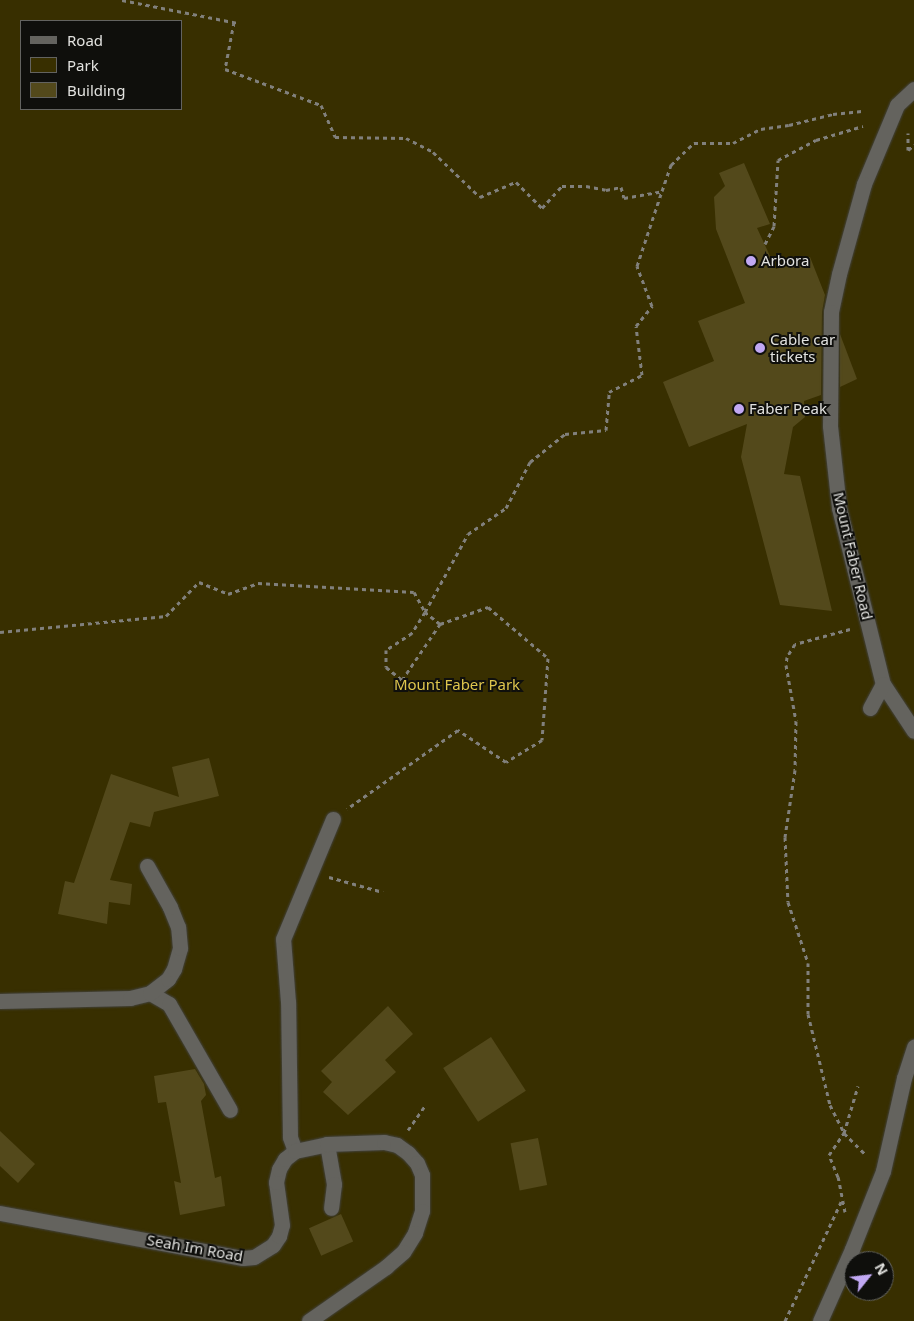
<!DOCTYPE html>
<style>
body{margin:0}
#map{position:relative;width:914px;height:1321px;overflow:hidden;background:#272621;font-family:"Noto Sans",sans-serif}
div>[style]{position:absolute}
.green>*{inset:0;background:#382f00}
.building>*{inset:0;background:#53491b;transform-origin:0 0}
.path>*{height:3px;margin-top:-1.5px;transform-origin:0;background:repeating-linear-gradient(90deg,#81807c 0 4px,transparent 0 8px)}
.roads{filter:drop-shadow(0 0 1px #42423d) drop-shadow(0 0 1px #42423d)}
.minor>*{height:15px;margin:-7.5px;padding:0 7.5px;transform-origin:7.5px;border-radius:7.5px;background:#64635e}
.dots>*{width:14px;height:14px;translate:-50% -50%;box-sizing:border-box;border:2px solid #0f0f0c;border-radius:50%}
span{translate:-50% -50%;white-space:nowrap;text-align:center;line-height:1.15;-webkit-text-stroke:4px #0f0f0c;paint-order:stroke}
.poi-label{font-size:15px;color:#e2e2df}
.left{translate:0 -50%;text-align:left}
.street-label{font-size:15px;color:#e2e2df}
.park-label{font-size:15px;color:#dec54d}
.legend{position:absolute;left:20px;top:20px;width:162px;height:90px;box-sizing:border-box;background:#0f0f0c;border:1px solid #636360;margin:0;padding:6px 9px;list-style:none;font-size:15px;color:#e2e2df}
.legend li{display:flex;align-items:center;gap:10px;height:25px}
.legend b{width:25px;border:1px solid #636360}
.north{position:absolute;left:844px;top:1251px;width:50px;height:50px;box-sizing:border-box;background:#0f0f0c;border:1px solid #636360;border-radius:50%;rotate:61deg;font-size:14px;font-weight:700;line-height:20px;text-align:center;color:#e2e2df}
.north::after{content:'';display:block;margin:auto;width:18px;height:22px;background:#c1a8f3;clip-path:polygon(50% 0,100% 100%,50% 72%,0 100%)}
</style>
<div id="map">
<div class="green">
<div style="clip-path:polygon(evenodd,0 0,914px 0,914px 1321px,0 1321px,0 0,21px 21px,181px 21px,181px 109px,21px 109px,21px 21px,0 0,854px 1261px,884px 1261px,884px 1291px,854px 1291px,854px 1261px)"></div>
</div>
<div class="building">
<div style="clip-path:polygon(744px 163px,770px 224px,757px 228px,776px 269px,810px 257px,825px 295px,822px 312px,821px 395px,804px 401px,805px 417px,793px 427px,784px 474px,800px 476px,832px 611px,780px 605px,741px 457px,747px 424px,689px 447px,663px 382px,714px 361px,698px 321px,745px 303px,716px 229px,714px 197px,725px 186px,719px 173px)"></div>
<div style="clip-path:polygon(840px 334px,857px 379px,840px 387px)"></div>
<div style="clip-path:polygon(209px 758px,219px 796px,154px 812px,150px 827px,130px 822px,110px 880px,132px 884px,130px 905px,109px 902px,107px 924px,58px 914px,65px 881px,74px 883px,111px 774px,179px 797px,172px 767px)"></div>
<div style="clip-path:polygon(388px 1006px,413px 1034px,385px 1060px,396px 1072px,348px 1115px,323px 1092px,332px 1082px,321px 1071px)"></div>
<div style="left:491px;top:1037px;width:64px;height:57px;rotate:57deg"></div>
<div style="clip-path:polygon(195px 1069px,204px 1084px,206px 1095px,201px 1101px,215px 1178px,221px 1176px,225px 1206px,180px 1215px,174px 1181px,181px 1183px,166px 1102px,158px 1103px,154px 1076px)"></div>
<div style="clip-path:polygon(0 1131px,35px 1164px,18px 1183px,0 1166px)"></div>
<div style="left:538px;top:1138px;width:48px;height:28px;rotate:79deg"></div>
<div style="left:341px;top:1214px;width:30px;height:35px;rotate:66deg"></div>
</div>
<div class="path">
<div style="left:122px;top:0;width:118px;rotate:11.2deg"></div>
<div style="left:234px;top:22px;width:48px;rotate:100.8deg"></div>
<div style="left:225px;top:69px;width:103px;rotate:20.6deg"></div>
<div style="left:321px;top:105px;width:35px;rotate:66deg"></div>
<div style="left:335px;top:137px;width:71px;rotate:0.8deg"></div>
<div style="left:406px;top:138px;width:30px;rotate:27deg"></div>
<div style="left:433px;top:152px;width:65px;rotate:43.8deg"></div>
<div style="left:480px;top:197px;width:39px;rotate:-23deg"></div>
<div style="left:516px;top:182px;width:37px;rotate:45deg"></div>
<div style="left:542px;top:208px;width:30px;rotate:-48deg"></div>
<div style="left:562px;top:186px;width:24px"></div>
<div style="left:586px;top:186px;width:20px;rotate:11deg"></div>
<div style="left:606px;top:190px;width:15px;rotate:-11deg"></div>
<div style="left:621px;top:187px;width:11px;rotate:75deg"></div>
<div style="left:624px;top:198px;width:39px;rotate:-10deg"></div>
<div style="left:662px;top:191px;width:28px;rotate:-71deg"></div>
<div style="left:671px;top:165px;width:32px;rotate:-44deg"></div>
<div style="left:694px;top:143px;width:39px"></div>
<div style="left:733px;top:143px;width:31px;rotate:-27deg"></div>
<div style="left:761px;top:129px;width:28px;rotate:-8deg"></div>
<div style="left:789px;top:125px;width:45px;rotate:-14deg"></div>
<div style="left:833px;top:114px;width:29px;rotate:-6deg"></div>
<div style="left:908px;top:150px;width:17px;rotate:-90deg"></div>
<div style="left:908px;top:150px;width:8px;rotate:-40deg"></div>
<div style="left:765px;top:244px;width:20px;rotate:-63deg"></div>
<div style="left:774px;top:226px;width:66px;rotate:-86.5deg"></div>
<div style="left:778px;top:160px;width:43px;rotate:-27.8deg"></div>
<div style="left:816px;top:140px;width:49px;rotate:-16.6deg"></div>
<div style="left:440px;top:624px;width:19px;rotate:-141deg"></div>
<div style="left:425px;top:612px;width:89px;rotate:-61.1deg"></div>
<div style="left:468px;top:534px;width:46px;rotate:-34.4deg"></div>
<div style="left:506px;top:508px;width:52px;rotate:-62.4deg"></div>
<div style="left:530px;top:462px;width:45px;rotate:-38.7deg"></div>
<div style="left:565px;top:434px;width:41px;rotate:-5.6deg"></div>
<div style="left:606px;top:430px;width:38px;rotate:-85deg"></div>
<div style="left:609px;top:392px;width:37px;rotate:-27deg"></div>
<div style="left:642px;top:375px;width:49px;rotate:-97deg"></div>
<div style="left:636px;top:326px;width:26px;rotate:-51deg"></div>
<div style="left:652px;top:306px;width:43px;rotate:-110.6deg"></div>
<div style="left:637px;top:266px;width:79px;rotate:-71.6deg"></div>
<div style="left:850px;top:629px;width:57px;rotate:164.7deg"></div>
<div style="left:795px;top:644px;width:15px;rotate:122deg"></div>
<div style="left:787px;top:657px;width:8px;rotate:97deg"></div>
<div style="left:786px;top:665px;width:57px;rotate:79.9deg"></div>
<div style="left:796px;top:721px;width:49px;rotate:91.2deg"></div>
<div style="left:795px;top:770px;width:68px;rotate:98.5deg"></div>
<div style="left:785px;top:837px;width:65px;rotate:87.4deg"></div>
<div style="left:788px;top:902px;width:64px;rotate:71.8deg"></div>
<div style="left:808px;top:963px;width:51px;rotate:90deg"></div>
<div style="left:808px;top:1014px;width:94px;rotate:76.4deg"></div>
<div style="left:830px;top:1105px;width:31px;rotate:63deg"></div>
<div style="left:844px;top:1133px;width:31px;rotate:45deg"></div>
<div style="left:0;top:632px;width:167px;rotate:-5.5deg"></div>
<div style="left:166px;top:616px;width:47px;rotate:-45.9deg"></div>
<div style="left:199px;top:582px;width:31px;rotate:22deg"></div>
<div style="left:228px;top:594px;width:32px;rotate:-20deg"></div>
<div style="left:258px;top:583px;width:156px;rotate:3.3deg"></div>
<div style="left:414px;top:592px;width:23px;rotate:61deg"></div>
<div style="left:425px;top:612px;width:25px;rotate:122deg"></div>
<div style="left:412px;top:633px;width:31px;rotate:147deg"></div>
<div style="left:386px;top:650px;width:17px;rotate:90deg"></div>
<div style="left:386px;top:667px;width:21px;rotate:39deg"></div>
<div style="left:402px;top:680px;width:68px;rotate:-55.8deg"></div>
<div style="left:440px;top:624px;width:51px;rotate:-19.5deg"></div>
<div style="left:488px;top:607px;width:79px;rotate:40.4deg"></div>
<div style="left:548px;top:658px;width:82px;rotate:94.2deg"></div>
<div style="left:542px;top:740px;width:42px;rotate:148.6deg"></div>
<div style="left:506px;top:762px;width:58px;rotate:-146.3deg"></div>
<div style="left:458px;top:730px;width:136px;rotate:144.6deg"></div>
<div style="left:329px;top:877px;width:56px;rotate:15.5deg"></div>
<div style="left:408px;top:1130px;width:29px;rotate:-55deg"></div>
<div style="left:845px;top:1212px;width:36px;rotate:-101deg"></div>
<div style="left:838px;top:1177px;width:24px;rotate:-112deg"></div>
<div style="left:829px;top:1155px;width:27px;rotate:-56deg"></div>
<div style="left:844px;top:1133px;width:49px;rotate:-73.4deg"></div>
<div style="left:785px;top:1321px;width:134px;rotate:-64.8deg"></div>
</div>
<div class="roads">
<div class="minor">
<div style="left:914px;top:89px;width:23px;rotate:137deg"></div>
<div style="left:897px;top:105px;width:86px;rotate:112.7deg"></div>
<div style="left:864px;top:184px;width:93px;rotate:105.5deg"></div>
<div style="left:839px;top:274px;width:39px;rotate:102deg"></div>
<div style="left:831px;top:312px;width:114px;rotate:90.5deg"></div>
<div style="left:830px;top:426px;width:82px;rotate:83.7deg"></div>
<div style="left:839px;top:508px;width:181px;rotate:76deg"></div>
<div style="left:883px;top:684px;width:56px;rotate:56.6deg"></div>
<div style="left:870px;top:708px;width:27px;rotate:-62deg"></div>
<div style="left:150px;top:993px;width:22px;rotate:30deg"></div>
<div style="left:169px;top:1004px;width:122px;rotate:60.1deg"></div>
<div style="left:0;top:1001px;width:130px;rotate:-1.3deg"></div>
<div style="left:130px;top:998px;width:21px;rotate:-14deg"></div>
<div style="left:150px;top:993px;width:23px;rotate:-38deg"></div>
<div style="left:168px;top:979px;width:12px;rotate:-59deg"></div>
<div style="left:174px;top:969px;width:22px;rotate:-74deg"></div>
<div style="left:180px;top:948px;width:21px;rotate:-95deg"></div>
<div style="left:178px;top:927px;width:22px;rotate:-112deg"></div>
<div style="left:170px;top:907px;width:47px;rotate:-119.3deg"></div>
<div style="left:327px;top:1144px;width:41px;rotate:80.1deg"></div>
<div style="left:334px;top:1184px;width:24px;rotate:97deg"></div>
<div style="left:295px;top:1151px;width:15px;rotate:-110deg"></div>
<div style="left:290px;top:1137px;width:135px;rotate:-90.8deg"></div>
<div style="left:288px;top:1002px;width:63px;rotate:-94.5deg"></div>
<div style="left:283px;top:939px;width:130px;rotate:-67.4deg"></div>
<div style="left:0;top:1213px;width:247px;rotate:10.5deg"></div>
<div style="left:243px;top:1258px;width:11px;rotate:-5deg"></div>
<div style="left:254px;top:1257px;width:22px;rotate:-32deg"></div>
<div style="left:273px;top:1245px;width:11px;rotate:-56deg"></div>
<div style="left:279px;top:1236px;width:11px;rotate:-75deg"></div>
<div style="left:282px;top:1225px;width:43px;rotate:-97.9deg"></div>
<div style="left:276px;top:1182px;width:13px;rotate:-77deg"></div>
<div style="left:279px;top:1169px;width:12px;rotate:-59deg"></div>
<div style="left:285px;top:1159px;width:13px;rotate:-39deg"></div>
<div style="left:295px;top:1151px;width:33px;rotate:-12deg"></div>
<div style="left:327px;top:1144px;width:57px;rotate:-2deg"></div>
<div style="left:384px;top:1142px;width:13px;rotate:13deg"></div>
<div style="left:397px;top:1145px;width:14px;rotate:36deg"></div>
<div style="left:408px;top:1153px;width:13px;rotate:48deg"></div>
<div style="left:417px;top:1163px;width:13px;rotate:67deg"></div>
<div style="left:422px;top:1175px;width:36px;rotate:90deg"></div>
<div style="left:422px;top:1211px;width:23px;rotate:108deg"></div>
<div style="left:415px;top:1233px;width:22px;rotate:122deg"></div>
<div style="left:403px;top:1252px;width:23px;rotate:139deg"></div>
<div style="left:386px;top:1267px;width:94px;rotate:145deg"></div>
<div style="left:820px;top:1321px;width:79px;rotate:-66deg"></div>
<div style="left:852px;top:1249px;width:84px;rotate:-68.3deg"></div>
<div style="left:883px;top:1171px;width:95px;rotate:-77.3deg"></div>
<div style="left:904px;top:1078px;width:33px;rotate:-72deg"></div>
</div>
</div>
<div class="dots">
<div style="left:751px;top:261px;background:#c1a8f3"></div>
<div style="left:760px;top:348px;background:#c1a8f3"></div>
<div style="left:739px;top:409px;background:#c1a8f3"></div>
</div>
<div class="poi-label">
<span class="left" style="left:761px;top:261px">Arbora</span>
<span class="left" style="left:770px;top:348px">Cable car<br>tickets</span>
<span class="left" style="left:749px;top:409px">Faber Peak</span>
</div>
<div class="street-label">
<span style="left:853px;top:556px;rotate:77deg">Mount Faber Road</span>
<span style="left:195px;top:1248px;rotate:10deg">Seah Im Road</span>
</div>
<div class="park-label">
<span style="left:457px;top:685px">Mount Faber Park</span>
</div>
<ul class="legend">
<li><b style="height:6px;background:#64635e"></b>Road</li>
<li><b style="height:14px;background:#382f00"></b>Park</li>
<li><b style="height:14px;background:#53491b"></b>Building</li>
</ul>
<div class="north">N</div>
</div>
